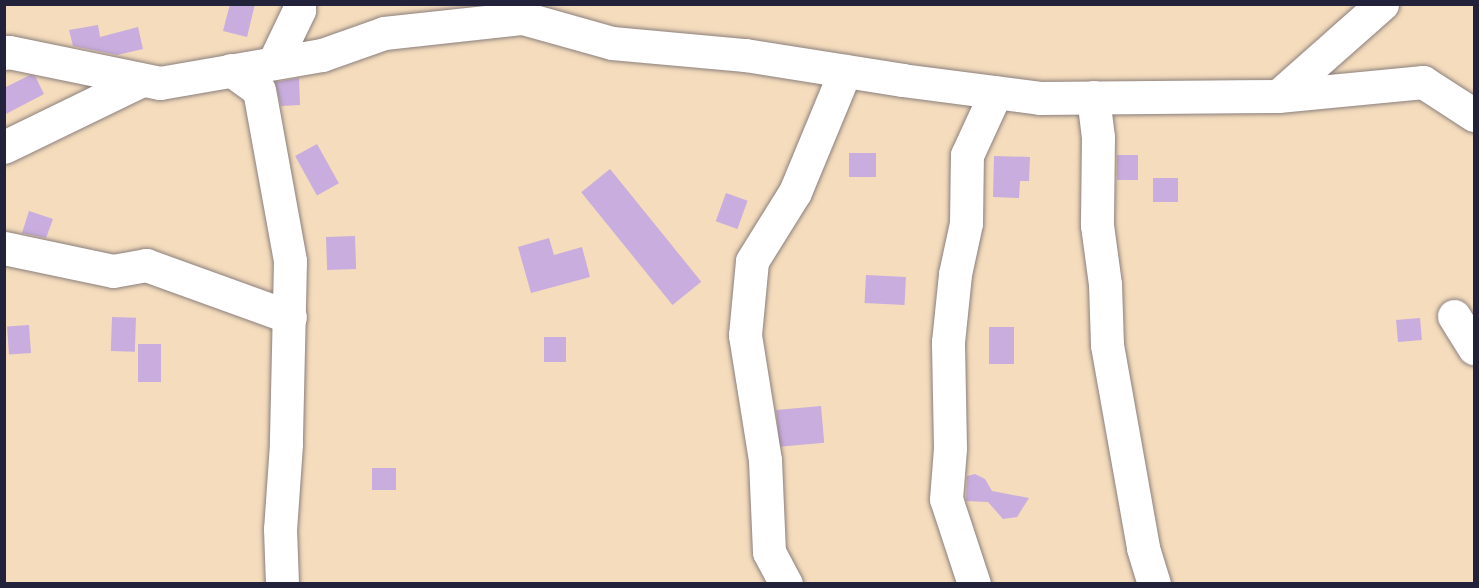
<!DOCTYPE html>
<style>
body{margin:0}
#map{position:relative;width:1479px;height:588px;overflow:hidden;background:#f4dcbc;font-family:"IM FELL French Canon",serif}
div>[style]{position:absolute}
.building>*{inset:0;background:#c8adde;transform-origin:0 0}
.roads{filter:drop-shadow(0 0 2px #8b7f7c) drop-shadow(0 0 2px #8b7f7c)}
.minor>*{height:33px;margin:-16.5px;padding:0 16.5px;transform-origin:16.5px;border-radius:16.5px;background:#fff}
span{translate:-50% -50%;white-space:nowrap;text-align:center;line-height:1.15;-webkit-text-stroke:4.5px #fcf5e5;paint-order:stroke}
.frame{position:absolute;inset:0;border:6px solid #22223b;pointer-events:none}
</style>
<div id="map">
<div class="building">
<div style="clip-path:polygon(230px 4px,255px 4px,247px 37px,223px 31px)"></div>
<div style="clip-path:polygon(98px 25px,100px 37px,138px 27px,143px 49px,117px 55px,73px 46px,69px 30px)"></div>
<div style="clip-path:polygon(30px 75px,35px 76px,44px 94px,4px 115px,4px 88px)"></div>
<div style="clip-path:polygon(299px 78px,300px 105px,281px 106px,275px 82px)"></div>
<div style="left:317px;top:144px;width:45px;height:25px;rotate:61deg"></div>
<div style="left:876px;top:153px;width:24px;height:27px;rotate:90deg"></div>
<div style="left:1117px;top:155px;width:21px;height:25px"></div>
<div style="clip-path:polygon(994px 156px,1030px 157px,1029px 181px,1020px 181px,1019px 198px,993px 197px)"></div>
<div style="left:610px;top:169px;width:145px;height:37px;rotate:51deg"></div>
<div style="left:1153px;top:178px;width:25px;height:24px"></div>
<div style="left:726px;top:193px;width:23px;height:30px;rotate:20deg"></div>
<div style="clip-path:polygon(29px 211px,53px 219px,46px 238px,22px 233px)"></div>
<div style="left:355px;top:236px;width:33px;height:29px;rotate:88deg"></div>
<div style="clip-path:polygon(549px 238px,554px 255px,582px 247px,590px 277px,531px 293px,518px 247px)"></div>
<div style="left:866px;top:275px;width:40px;height:28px;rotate:3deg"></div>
<div style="left:112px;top:317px;width:24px;height:34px;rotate:2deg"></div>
<div style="left:1420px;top:318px;width:22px;height:24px;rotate:85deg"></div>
<div style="left:29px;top:325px;width:28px;height:22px;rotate:86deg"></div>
<div style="left:989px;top:327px;width:25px;height:37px"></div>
<div style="left:544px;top:337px;width:22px;height:25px"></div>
<div style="left:138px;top:344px;width:23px;height:38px"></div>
<div style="left:821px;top:406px;width:37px;height:45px;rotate:85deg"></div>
<div style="left:372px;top:468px;width:24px;height:22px"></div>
<div style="clip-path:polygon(975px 474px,985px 479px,992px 491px,1029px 498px,1017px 517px,1003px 519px,988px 502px,966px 501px,967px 476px)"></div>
</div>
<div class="roads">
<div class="minor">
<div style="left:4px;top:53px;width:5px;rotate:-11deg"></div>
<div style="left:9px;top:52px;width:154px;rotate:11.6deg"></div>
<div style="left:160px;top:83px;width:164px;rotate:-9.8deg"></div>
<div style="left:322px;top:55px;width:66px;rotate:-19.5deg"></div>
<div style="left:384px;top:33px;width:140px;rotate:-6.2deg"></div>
<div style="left:523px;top:18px;width:92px;rotate:15.7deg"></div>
<div style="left:612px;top:43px;width:134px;rotate:5.2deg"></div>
<div style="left:745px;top:55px;width:159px;rotate:9deg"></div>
<div style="left:902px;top:80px;width:139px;rotate:7.4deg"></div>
<div style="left:1040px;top:98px;width:238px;rotate:-0.5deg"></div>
<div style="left:1278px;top:96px;width:139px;rotate:-41.5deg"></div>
<div style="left:274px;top:62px;width:58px;rotate:-64.3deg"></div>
<div style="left:299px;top:10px;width:6px;rotate:-90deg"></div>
<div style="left:231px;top:70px;width:34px;rotate:36deg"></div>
<div style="left:259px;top:90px;width:174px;rotate:79.7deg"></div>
<div style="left:290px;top:261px;width:183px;rotate:91.3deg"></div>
<div style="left:286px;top:444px;width:85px;rotate:94deg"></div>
<div style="left:280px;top:529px;width:55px;rotate:87.9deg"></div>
<div style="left:1278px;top:96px;width:146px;rotate:-5.5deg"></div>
<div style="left:1423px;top:82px;width:61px;rotate:32.9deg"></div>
<div style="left:1093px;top:97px;width:40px;rotate:82.9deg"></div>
<div style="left:1098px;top:137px;width:88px;rotate:90.7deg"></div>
<div style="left:1097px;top:225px;width:60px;rotate:82.3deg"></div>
<div style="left:1105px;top:284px;width:61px;rotate:88.1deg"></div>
<div style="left:1107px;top:345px;width:206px;rotate:79.9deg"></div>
<div style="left:1143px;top:548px;width:38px;rotate:73deg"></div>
<div style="left:4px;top:147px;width:153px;rotate:-25.9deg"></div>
<div style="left:4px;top:248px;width:111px;rotate:11.9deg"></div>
<div style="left:113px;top:271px;width:34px;rotate:-10deg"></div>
<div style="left:146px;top:265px;width:153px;rotate:19.9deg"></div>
<div style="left:1454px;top:316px;width:38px;rotate:58deg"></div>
<div style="left:786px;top:584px;width:36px;rotate:-118deg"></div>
<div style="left:769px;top:552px;width:92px;rotate:-92.5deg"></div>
<div style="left:765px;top:460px;width:127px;rotate:-99.1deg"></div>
<div style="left:745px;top:335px;width:74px;rotate:-84.6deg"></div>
<div style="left:752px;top:261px;width:81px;rotate:-58.1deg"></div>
<div style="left:795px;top:192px;width:131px;rotate:-67.5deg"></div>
<div style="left:974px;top:584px;width:89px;rotate:-108.2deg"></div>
<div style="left:946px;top:499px;width:51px;rotate:-85.5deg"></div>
<div style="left:950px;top:448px;width:106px;rotate:-91.1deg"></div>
<div style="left:948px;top:342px;width:68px;rotate:-84.1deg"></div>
<div style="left:955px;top:274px;width:52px;rotate:-77.8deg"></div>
<div style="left:966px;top:223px;width:68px;rotate:-89.2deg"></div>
<div style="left:967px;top:155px;width:69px;rotate:-65.3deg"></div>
</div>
</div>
<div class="frame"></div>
</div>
